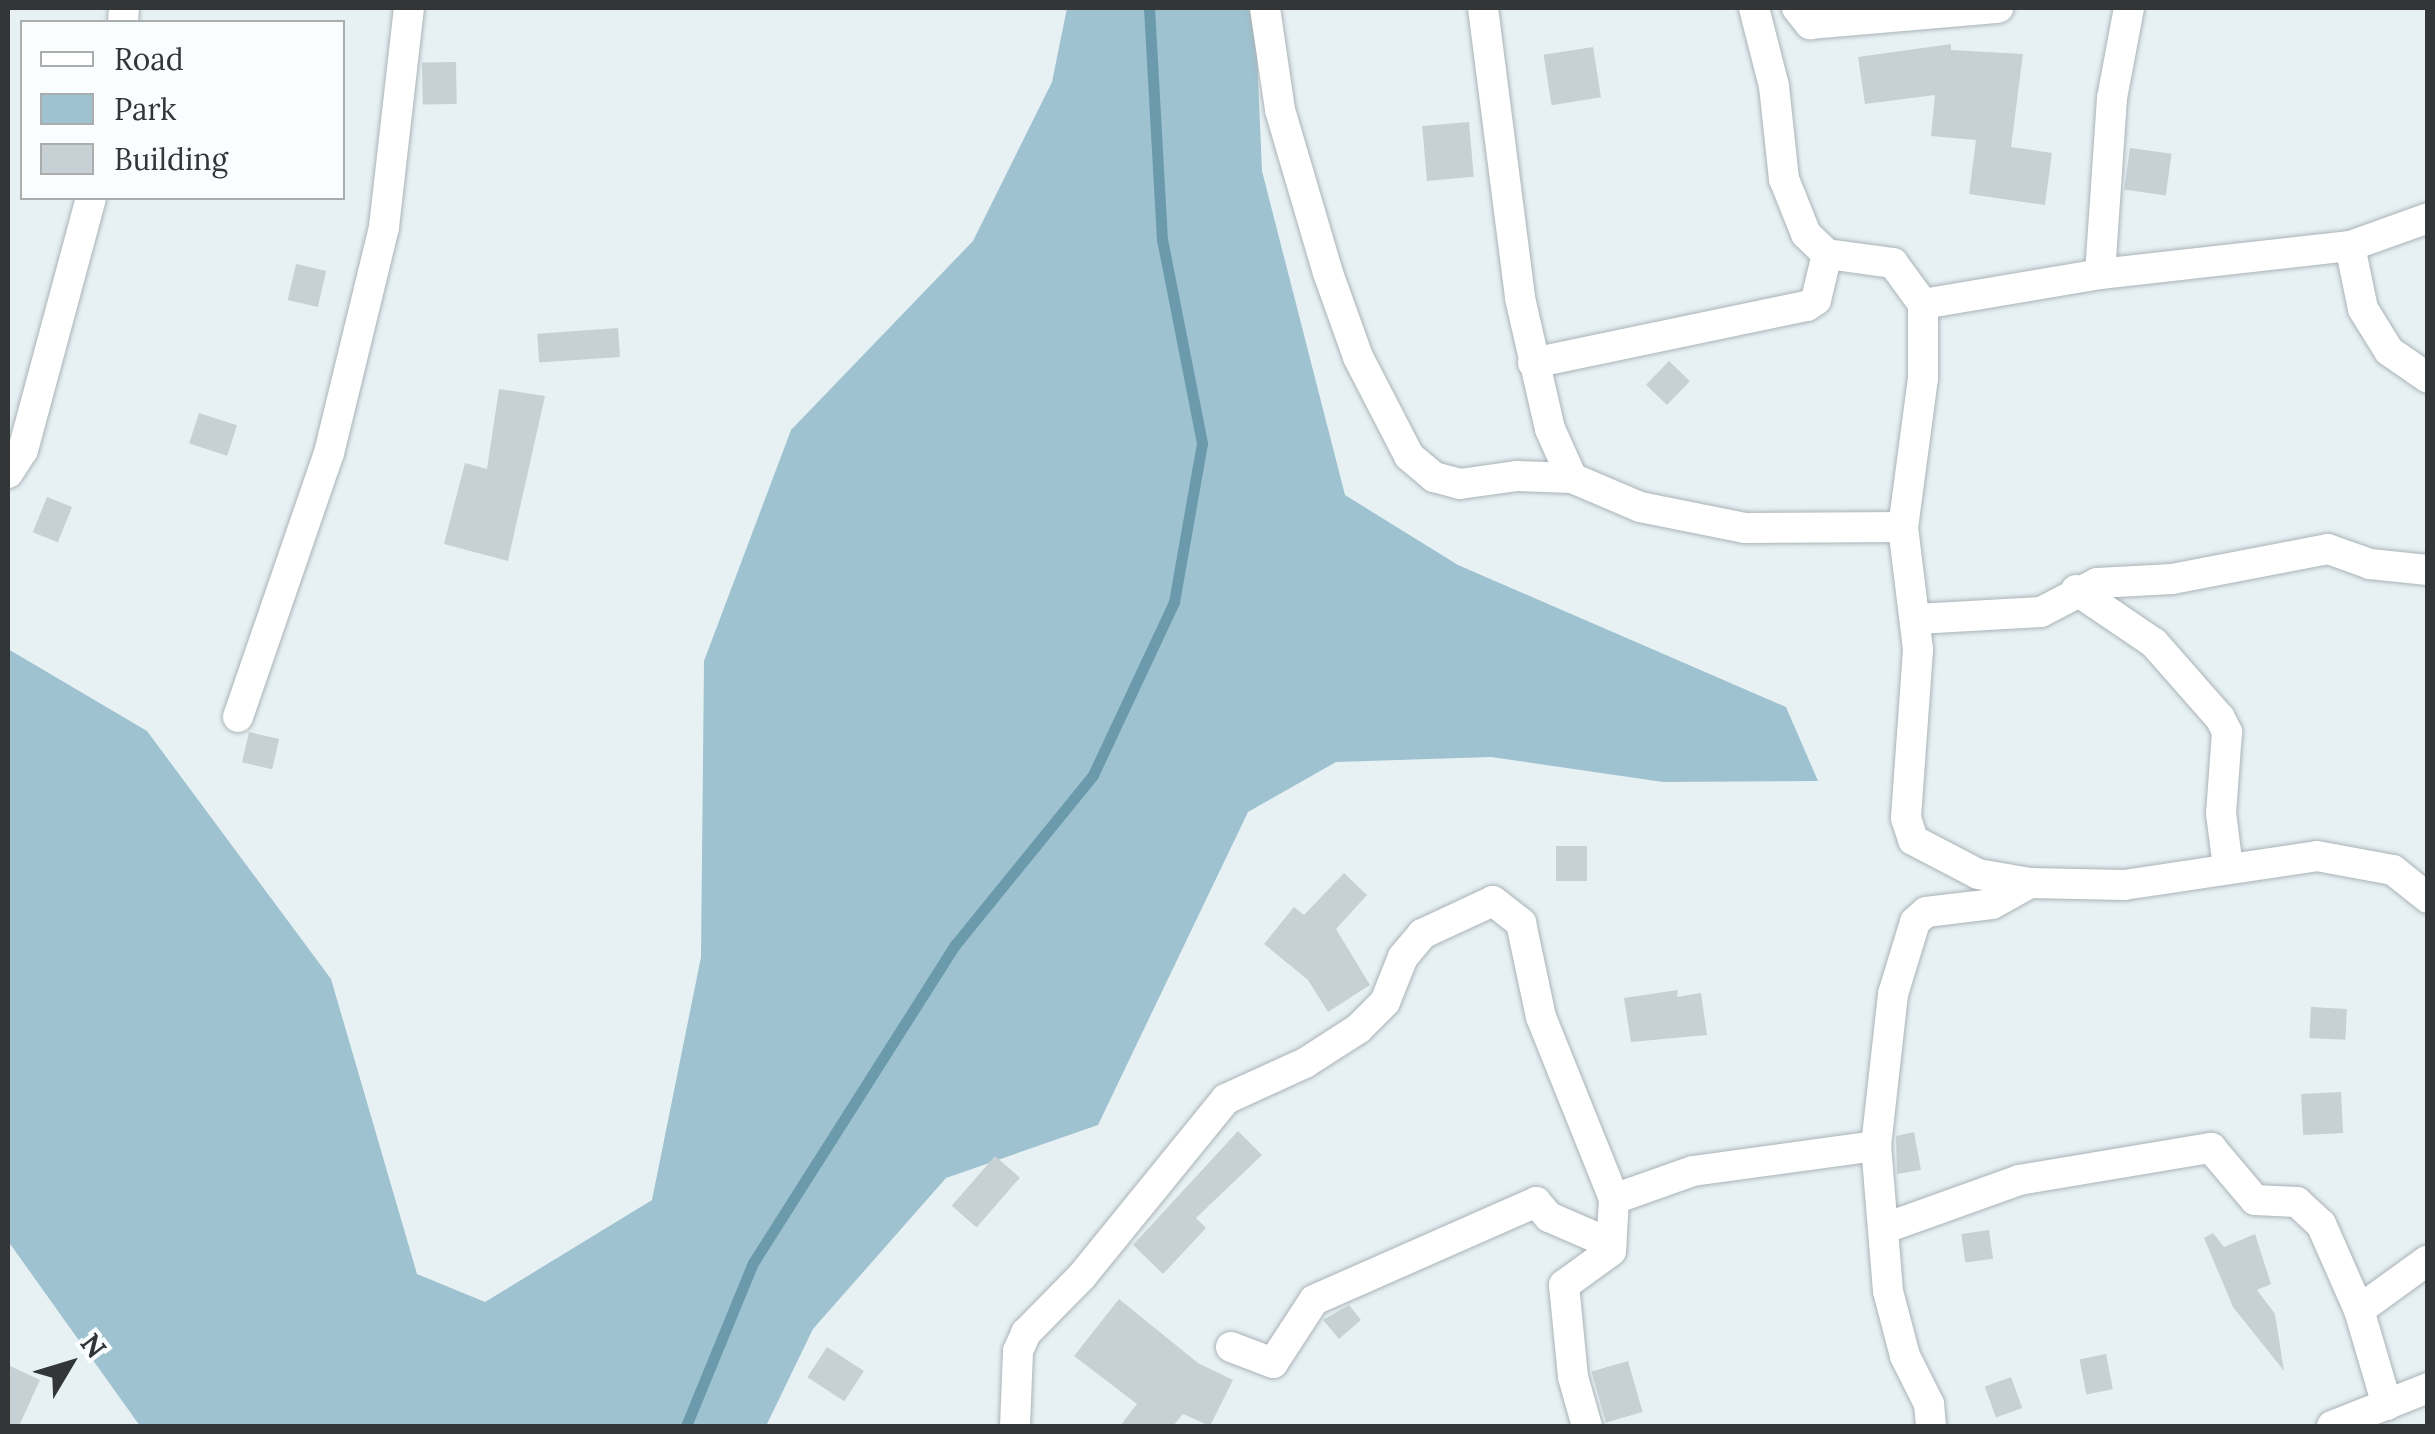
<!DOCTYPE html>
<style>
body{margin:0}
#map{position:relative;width:2435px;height:1434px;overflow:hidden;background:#e7f1f4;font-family:Lora,serif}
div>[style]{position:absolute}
.green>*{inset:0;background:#9ec2cf}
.stream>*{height:11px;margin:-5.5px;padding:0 5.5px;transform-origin:5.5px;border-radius:5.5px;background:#6a9aab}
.building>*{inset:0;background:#c7d1d5;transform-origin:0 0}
.roads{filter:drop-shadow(0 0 2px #aab3b7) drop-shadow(0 0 2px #aab3b7)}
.minor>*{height:30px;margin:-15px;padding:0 15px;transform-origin:15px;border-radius:15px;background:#fff}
span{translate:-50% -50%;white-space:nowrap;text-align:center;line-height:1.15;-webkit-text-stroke:8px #f9fdfe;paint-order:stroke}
.frame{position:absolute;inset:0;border:10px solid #323637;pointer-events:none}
.legend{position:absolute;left:20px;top:20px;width:325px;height:180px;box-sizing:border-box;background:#f9fdfe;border:2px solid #a9adae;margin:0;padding:12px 18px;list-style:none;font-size:30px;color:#323637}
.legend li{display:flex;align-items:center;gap:20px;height:50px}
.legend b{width:50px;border:2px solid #a9adae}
.north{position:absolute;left:20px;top:1314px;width:100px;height:100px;-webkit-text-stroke:8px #f9fdfe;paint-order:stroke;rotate:52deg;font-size:28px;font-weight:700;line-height:40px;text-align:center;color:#323637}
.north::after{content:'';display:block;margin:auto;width:35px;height:45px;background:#323637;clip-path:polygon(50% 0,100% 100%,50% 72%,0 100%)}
</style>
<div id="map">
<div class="green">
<div style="clip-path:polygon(1067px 8px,1255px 8px,1262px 171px,1345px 495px,1458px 565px,1786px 707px,1818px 781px,1663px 782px,1491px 757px,1336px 762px,1248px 812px,1098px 1125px,946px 1178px,813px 1329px,766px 1426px,140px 1426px,8px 1241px,8px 649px,147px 731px,331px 979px,417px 1274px,485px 1302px,652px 1200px,701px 957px,704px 661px,791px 430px,973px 241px,1052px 82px)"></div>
</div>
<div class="stream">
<div style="left:686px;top:1426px;width:176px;rotate:-67.7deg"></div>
<div style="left:753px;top:1263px;width:377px;rotate:-57.6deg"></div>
<div style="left:955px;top:945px;width:219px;rotate:-50.9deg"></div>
<div style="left:1093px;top:775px;width:191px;rotate:-64.9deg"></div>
<div style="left:1174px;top:602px;width:161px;rotate:-80deg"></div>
<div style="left:1202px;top:443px;width:207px;rotate:-101.1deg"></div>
<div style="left:1162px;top:240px;width:232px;rotate:-93.2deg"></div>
</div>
<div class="building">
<div style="clip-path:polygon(1951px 44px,1951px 50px,2023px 54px,2011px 147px,2052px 153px,2045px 205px,1969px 194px,1976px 140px,1931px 136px,1935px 95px,1865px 104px,1858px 57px)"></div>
<div style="left:1593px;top:47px;width:51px;height:50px;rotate:81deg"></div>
<div style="left:456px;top:62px;width:42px;height:34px;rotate:89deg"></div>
<div style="left:1469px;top:122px;width:55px;height:47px;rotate:85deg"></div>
<div style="left:2130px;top:148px;width:42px;height:42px;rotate:8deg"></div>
<div style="left:296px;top:264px;width:31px;height:37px;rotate:13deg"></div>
<div style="left:618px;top:328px;width:29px;height:81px;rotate:86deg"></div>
<div style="left:1669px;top:361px;width:29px;height:33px;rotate:44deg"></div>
<div style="clip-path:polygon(499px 389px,545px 396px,508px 561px,444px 544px,465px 463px,487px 469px)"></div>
<div style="left:199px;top:413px;width:40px;height:32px;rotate:18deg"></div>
<div style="left:47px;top:497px;width:27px;height:38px;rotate:22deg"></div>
<div style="left:249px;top:732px;width:31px;height:31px;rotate:13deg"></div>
<div style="left:1556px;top:846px;width:31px;height:35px"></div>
<div style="clip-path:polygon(1344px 873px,1367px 895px,1336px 929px,1370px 985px,1328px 1012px,1308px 980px,1264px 944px,1294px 907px,1304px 915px)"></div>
<div style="clip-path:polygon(1678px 990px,1677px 997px,1701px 993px,1707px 1035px,1631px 1042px,1624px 998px)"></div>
<div style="left:2311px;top:1007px;width:36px;height:31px;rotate:3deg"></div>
<div style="left:2341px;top:1092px;width:41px;height:40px;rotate:87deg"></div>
<div style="clip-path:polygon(1238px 1131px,1262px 1155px,1196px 1218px,1206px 1228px,1163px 1274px,1133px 1245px)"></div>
<div style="clip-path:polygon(1914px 1132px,1921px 1170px,1897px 1174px,1896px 1136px)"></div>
<div style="left:995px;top:1156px;width:33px;height:66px;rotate:41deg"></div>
<div style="left:1989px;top:1230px;width:29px;height:28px;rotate:82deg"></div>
<div style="clip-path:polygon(2213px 1233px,2224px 1247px,2255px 1234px,2271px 1284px,2257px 1290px,2275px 1314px,2284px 1371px,2233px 1307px,2204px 1238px)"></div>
<div style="clip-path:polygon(1119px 1299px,1198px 1363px,1233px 1380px,1210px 1426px,1183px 1414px,1173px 1426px,1120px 1426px,1137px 1404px,1074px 1356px)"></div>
<div style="clip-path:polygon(1349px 1305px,1361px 1320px,1339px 1339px,1323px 1320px)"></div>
<div style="left:827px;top:1347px;width:44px;height:36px;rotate:33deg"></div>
<div style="left:2106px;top:1354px;width:36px;height:27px;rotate:79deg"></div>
<div style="left:1628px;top:1361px;width:53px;height:38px;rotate:74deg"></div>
<div style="clip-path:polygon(8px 1365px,40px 1380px,19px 1426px,8px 1426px)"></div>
<div style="left:2011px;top:1377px;width:33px;height:28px;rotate:70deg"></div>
</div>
<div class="roads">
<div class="minor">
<div style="left:1265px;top:8px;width:103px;rotate:81.6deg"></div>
<div style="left:1280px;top:110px;width:170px;rotate:73.6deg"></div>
<div style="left:1328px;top:273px;width:89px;rotate:70.3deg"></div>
<div style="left:1358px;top:357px;width:111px;rotate:62.7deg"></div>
<div style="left:1409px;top:456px;width:33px;rotate:40deg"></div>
<div style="left:1434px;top:477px;width:27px;rotate:15deg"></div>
<div style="left:1460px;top:484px;width:58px;rotate:-8deg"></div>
<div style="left:1517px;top:476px;width:55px;rotate:2.1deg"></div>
<div style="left:1483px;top:8px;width:292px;rotate:82.7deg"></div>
<div style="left:1520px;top:298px;width:134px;rotate:77.1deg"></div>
<div style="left:1550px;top:429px;width:54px;rotate:65.8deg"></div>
<div style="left:1572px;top:478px;width:74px;rotate:23.1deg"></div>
<div style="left:1640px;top:507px;width:107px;rotate:11.3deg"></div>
<div style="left:1745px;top:528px;width:158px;rotate:-0.4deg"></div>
<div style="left:1754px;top:8px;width:81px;rotate:75.6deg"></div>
<div style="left:1774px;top:86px;width:94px;rotate:83.9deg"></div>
<div style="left:1784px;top:179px;width:59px;rotate:68.2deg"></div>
<div style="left:1806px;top:234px;width:29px;rotate:44deg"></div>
<div style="left:1827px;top:254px;width:67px;rotate:7.8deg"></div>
<div style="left:1893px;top:263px;width:51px;rotate:53.8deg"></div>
<div style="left:1923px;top:304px;width:180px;rotate:-9.6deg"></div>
<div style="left:2100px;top:274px;width:252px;rotate:-6.4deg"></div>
<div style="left:2350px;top:246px;width:83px;rotate:-19.7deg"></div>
<div style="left:1797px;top:8px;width:21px;rotate:51deg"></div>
<div style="left:1810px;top:24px;width:189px;rotate:-4.9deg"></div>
<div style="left:123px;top:22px;width:14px;rotate:-86deg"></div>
<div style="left:2350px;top:246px;width:64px;rotate:78.3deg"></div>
<div style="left:2363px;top:309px;width:49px;rotate:58.2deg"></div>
<div style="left:2389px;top:351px;width:47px;rotate:34.7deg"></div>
<div style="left:2100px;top:274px;width:176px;rotate:-86.1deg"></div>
<div style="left:2112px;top:98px;width:92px;rotate:-79.3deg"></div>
<div style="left:1923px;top:304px;width:74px;rotate:90deg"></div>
<div style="left:1923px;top:378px;width:150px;rotate:97.6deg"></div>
<div style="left:1903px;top:527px;width:124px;rotate:83deg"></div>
<div style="left:1918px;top:650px;width:168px;rotate:94.1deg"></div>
<div style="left:1906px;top:818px;width:23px;rotate:72deg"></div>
<div style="left:1913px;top:840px;width:73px;rotate:27.6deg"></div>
<div style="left:1978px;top:874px;width:53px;rotate:9.8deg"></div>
<div style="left:2030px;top:883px;width:94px;rotate:1.2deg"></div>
<div style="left:2124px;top:885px;width:195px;rotate:-8.5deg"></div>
<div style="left:2317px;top:856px;width:77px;rotate:10.4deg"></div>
<div style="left:2393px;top:870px;width:45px;rotate:38.7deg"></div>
<div style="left:1533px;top:363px;width:280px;rotate:-11.8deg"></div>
<div style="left:1807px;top:306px;width:11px;rotate:-34deg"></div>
<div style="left:1816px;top:300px;width:47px;rotate:-76.6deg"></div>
<div style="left:8px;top:473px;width:27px;rotate:-57deg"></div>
<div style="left:23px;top:450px;width:261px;rotate:-74.9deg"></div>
<div style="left:2076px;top:590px;width:94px;rotate:34.2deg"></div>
<div style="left:2154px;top:643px;width:100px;rotate:48.7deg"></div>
<div style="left:2220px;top:718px;width:16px;rotate:63deg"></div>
<div style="left:2227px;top:732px;width:81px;rotate:94.2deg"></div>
<div style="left:2221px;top:813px;width:55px;rotate:82.7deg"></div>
<div style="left:1917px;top:619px;width:124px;rotate:-3.2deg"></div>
<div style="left:2041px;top:612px;width:63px;rotate:-27.4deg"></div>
<div style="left:2097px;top:583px;width:75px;rotate:-3.1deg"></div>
<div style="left:2172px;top:579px;width:159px;rotate:-10.9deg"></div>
<div style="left:2328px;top:549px;width:45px;rotate:19.7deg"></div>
<div style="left:2370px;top:564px;width:58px;rotate:5.9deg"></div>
<div style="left:238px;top:717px;width:279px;rotate:-71deg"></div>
<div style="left:329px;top:453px;width:233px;rotate:-76.3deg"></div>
<div style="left:384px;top:227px;width:220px;rotate:-83.5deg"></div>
<div style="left:1614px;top:1199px;width:84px;rotate:-19.5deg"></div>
<div style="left:1693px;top:1171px;width:185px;rotate:-7.8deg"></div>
<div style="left:1888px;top:1227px;width:139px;rotate:-19.7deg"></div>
<div style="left:2019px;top:1180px;width:195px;rotate:-9.5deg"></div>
<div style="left:2211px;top:1148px;width:68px;rotate:49.8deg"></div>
<div style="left:2255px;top:1200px;width:42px;rotate:2.7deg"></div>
<div style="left:2297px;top:1202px;width:33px;rotate:43deg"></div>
<div style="left:2321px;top:1224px;width:94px;rotate:66.2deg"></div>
<div style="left:1231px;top:1347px;width:45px;rotate:20.9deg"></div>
<div style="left:1273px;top:1363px;width:75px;rotate:-56.9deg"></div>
<div style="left:1314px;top:1300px;width:243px;rotate:-23.8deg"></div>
<div style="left:1536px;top:1202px;width:20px;rotate:49deg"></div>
<div style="left:1549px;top:1217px;width:68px;rotate:23.5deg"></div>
<div style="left:2387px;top:1405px;width:99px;rotate:-106.4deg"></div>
<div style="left:2359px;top:1310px;width:85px;rotate:-35.9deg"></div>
<div style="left:1015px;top:1426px;width:75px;rotate:-87.7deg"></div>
<div style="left:1018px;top:1351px;width:20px;rotate:-66deg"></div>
<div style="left:1026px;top:1333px;width:80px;rotate:-45.5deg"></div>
<div style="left:1082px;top:1276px;width:228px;rotate:-50.9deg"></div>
<div style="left:1226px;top:1099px;width:87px;rotate:-24.5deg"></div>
<div style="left:1305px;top:1063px;width:63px;rotate:-32.7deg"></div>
<div style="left:1358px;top:1029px;width:38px;rotate:-45deg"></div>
<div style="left:1385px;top:1002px;width:48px;rotate:-68.2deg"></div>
<div style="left:1403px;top:957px;width:30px;rotate:-50deg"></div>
<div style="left:1422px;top:934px;width:78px;rotate:-24.9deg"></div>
<div style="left:1493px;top:901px;width:36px;rotate:38deg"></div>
<div style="left:1521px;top:923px;width:96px;rotate:78deg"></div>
<div style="left:1541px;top:1017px;width:196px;rotate:68.1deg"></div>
<div style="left:1614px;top:1199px;width:52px;rotate:93.3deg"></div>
<div style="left:1611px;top:1251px;width:58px;rotate:144.1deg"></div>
<div style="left:1564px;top:1285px;width:92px;rotate:84.4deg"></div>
<div style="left:1573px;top:1377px;width:51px;rotate:74.1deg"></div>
<div style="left:1931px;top:1426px;width:22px;rotate:-95deg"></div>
<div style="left:1929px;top:1404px;width:54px;rotate:-116.6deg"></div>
<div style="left:1905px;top:1356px;width:67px;rotate:-104.7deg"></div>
<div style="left:1888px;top:1291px;width:145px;rotate:-94.7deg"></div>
<div style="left:1876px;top:1146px;width:153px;rotate:-83.6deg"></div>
<div style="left:1893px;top:994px;width:75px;rotate:-73deg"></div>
<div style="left:1915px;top:922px;width:15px;rotate:-42deg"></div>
<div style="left:1926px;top:912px;width:66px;rotate:-6.9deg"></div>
<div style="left:1992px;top:904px;width:43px;rotate:-28.9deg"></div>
<div style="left:2332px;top:1426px;width:103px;rotate:-21.6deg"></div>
</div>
</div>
<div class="frame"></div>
<ul class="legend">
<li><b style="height:12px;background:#fff"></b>Road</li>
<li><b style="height:28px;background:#9ec2cf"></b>Park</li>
<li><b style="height:28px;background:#c7d1d5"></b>Building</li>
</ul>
<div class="north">N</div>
</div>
